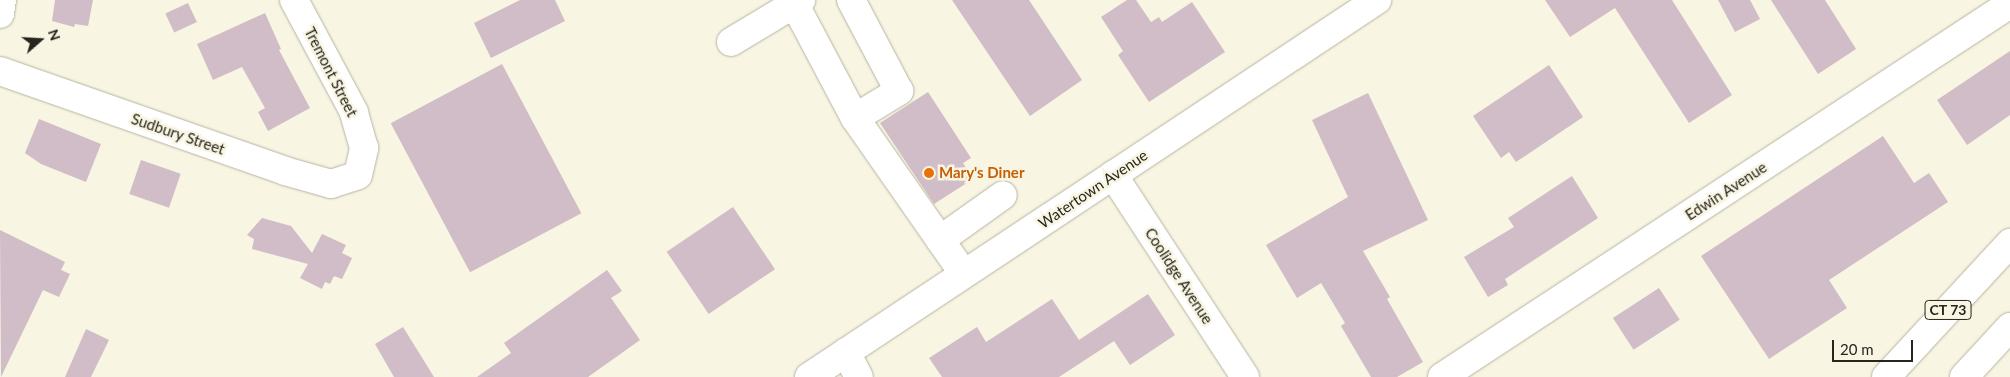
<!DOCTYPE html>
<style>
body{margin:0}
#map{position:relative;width:2010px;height:377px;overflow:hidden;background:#f8f5e2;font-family:Lato,sans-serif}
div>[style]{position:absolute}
.building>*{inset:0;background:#d0bdc7;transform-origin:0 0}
.roads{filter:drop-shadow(0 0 1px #b7b4a2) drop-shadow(0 0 1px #b7b4a2)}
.minor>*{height:28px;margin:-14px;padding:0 14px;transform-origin:14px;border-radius:14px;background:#fff}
.major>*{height:28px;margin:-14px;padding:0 14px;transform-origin:14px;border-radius:14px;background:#fff}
.highway>*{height:28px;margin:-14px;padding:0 14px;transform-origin:14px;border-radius:14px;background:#fff}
.dots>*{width:14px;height:14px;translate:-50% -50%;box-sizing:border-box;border:2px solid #f8f5e2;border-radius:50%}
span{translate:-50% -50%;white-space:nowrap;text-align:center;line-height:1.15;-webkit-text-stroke:5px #f8f5e2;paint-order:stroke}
.shield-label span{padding:1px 4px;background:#f8f5e2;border:1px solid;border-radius:4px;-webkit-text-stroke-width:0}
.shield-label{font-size:14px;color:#26251e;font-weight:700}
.street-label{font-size:15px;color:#26251e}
.food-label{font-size:15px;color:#c56008;font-weight:700}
.left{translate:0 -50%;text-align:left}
.north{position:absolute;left:15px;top:15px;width:50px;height:50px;-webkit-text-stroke:4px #f8f5e2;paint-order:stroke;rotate:71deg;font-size:14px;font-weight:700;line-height:20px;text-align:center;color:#26251e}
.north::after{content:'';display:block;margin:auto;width:18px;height:22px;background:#26251e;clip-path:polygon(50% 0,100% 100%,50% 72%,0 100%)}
.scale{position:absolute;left:1832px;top:340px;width:81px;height:22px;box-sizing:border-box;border:2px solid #26251e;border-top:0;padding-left:6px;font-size:15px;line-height:18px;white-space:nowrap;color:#26251e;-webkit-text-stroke:4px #f8f5e2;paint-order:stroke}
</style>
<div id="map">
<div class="building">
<div style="clip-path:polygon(55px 0,93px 0,88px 26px,75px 24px,74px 27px,52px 21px)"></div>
<div style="clip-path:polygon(520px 0,555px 0,565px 21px,491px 58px,474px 23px)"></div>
<div style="clip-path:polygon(952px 0,1029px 0,1082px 80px,1030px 116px)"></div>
<div style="clip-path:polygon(1127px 0,1136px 0,1151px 22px,1159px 17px,1162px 22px,1192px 2px,1225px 52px,1149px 102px,1118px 55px,1123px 51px,1101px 17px)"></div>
<div style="clip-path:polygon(1545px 0,1672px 0,1732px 95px,1689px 123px,1615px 8px,1570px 37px)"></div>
<div style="clip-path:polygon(1718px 0,1750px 0,1760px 19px,1735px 32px)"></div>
<div style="clip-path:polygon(1771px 0,1825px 0,1856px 49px,1818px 74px)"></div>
<div style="left:188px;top:3px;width:21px;height:25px;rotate:65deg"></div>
<div style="clip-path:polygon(265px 13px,281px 49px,279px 50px,310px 108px,268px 131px,258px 112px,265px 108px,242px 67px,213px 80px,197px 44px)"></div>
<div style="clip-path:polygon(2010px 51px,2010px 115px,1967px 145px,1937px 100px)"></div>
<div style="left:502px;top:64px;width:169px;height:126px;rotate:62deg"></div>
<div style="clip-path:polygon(1549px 65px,1583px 117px,1516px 162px,1509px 152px,1501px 158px,1473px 116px)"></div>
<div style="clip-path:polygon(928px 92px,971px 158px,963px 163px,973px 179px,934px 204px,880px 123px)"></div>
<div style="clip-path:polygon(1368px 93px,1428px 220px,1363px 251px,1390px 297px,1387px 299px,1423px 362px,1397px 377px,1371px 377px,1341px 326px,1345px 323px,1321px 283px,1297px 298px,1266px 245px,1348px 197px,1312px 120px)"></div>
<div style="clip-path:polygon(39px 119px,101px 144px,86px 182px,41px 164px,25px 153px)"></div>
<div style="clip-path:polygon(1883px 136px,1914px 183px,1929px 173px,1948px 202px,1829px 280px,1847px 308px,1769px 359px,1701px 256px)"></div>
<div style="left:141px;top:160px;width:42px;height:36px;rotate:19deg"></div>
<div style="clip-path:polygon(1572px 176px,1598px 218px,1505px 279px,1508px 285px,1488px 297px,1464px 257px,1514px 227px,1508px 218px)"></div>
<div style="left:733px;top:207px;width:75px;height:80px;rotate:56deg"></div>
<div style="clip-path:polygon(262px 218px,291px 226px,312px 253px,322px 234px,346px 245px,342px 253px,352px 258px,342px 279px,334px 276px,330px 284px,325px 282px,322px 289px,300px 278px,308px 264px,252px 249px,254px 239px,247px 235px)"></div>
<div style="clip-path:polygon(0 230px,65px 262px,61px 270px,70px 274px,59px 297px,43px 290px,1px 377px)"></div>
<div style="clip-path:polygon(607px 270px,622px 291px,611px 298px,640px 340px,588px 377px,477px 377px,511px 353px,504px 343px)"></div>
<div style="left:1659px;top:288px;width:38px;height:55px;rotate:57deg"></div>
<div style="clip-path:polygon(1148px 294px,1175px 335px,1130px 365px,1114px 341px,1059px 377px,942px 377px,929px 358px,977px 327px,986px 342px,1052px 299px,1079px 340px)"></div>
<div style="clip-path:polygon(403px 327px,434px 377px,394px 377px,375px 344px)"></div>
<div style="clip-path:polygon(86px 329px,109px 340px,91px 377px,65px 377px)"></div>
</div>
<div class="roads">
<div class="minor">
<div style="left:794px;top:3px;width:130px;rotate:62.1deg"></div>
<div style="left:855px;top:118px;width:52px;rotate:-31.5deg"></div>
<div style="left:899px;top:91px;width:103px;rotate:-117.8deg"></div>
<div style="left:0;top:14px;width:14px;rotate:-82deg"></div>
<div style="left:731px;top:42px;width:82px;rotate:-31deg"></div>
<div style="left:0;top:71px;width:302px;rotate:19.3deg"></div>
<div style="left:285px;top:171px;width:48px;rotate:15.8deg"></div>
<div style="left:331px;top:184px;width:28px;rotate:-18deg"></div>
<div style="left:358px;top:175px;width:28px;rotate:-77deg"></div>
<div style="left:364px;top:148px;width:37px;rotate:-106deg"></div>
<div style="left:354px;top:112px;width:127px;rotate:-118.2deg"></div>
<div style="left:855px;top:118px;width:190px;rotate:55.1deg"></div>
<div style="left:1113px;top:175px;width:241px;rotate:56.8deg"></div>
<div style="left:940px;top:240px;width:77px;rotate:-35.5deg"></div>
<div style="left:846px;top:352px;width:28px;rotate:63deg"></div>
<div style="left:1442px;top:377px;width:680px;rotate:-33.29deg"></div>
</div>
<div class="major">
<div style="left:809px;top:377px;width:682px;rotate:-33.57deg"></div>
</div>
<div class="highway">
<div style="left:1886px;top:377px;width:183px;rotate:-47.2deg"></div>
<div style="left:1964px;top:377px;width:68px;rotate:-47.4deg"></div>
</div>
</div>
<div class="dots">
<div style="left:929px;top:173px;background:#e8710a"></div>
</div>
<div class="shield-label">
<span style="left:1948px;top:310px">CT 73</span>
</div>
<div class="street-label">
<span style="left:331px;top:72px;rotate:63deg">Tremont Street</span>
<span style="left:178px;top:134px;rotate:19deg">Sudbury Street</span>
<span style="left:1093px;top:189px;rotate:-34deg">Watertown Avenue</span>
<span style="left:1726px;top:191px;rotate:-33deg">Edwin Avenue</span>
<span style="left:1179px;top:276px;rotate:57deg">Coolidge Avenue</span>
</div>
<div class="food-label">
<span class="left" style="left:939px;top:173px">Mary's Diner</span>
</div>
<div class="north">N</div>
<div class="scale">20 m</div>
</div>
